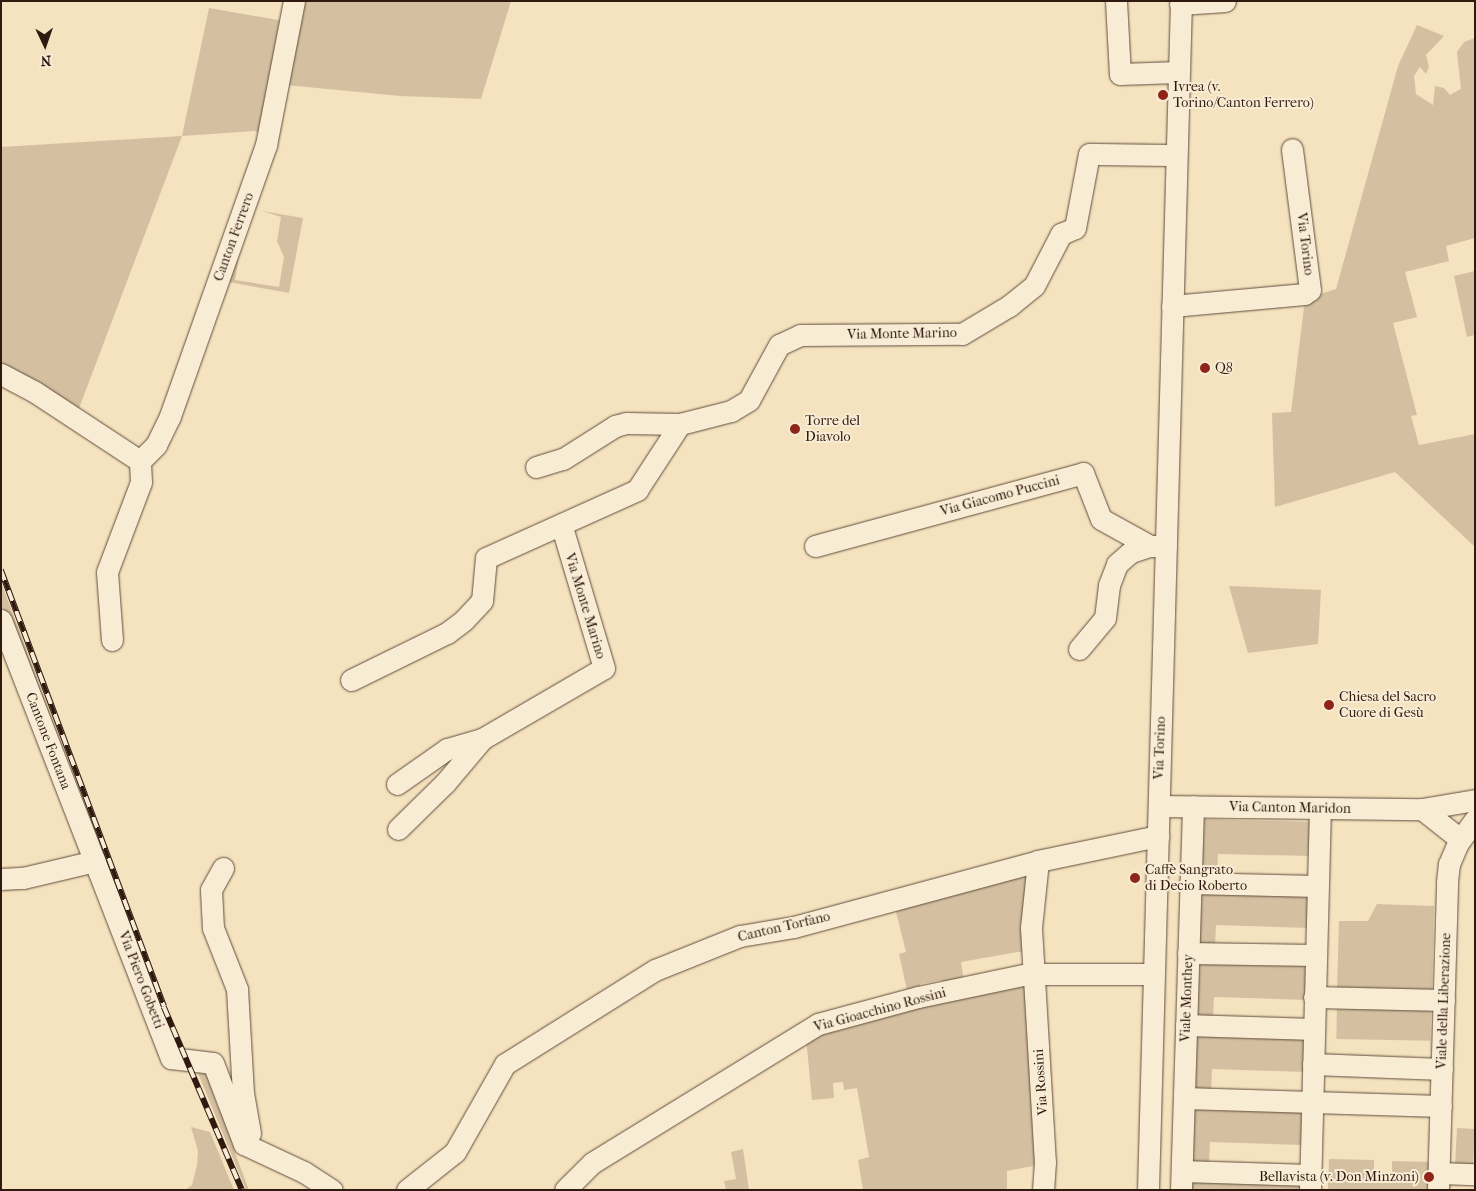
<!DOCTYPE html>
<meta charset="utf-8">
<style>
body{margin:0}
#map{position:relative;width:1476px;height:1191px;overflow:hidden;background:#f5e2be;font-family:"IM FELL French Canon",serif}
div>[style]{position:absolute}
.green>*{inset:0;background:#d4c0a0;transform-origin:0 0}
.roads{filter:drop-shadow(0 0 1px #614c3c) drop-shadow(0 0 1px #614c3c)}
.minor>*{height:21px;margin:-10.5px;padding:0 10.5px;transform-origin:10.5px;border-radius:10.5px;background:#f8ecd5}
.rail>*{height:5.5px;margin-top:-2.75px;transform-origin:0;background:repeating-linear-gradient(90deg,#f8ecd5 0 11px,#301a10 0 22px);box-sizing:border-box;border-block:1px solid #301a10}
.dots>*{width:14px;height:14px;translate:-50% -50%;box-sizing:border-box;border:2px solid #f8ecd5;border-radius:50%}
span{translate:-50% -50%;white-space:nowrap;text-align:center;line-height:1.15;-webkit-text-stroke:4px #f8ecd5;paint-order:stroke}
.poi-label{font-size:14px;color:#301a10}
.left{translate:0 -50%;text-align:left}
.right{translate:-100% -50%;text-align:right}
.street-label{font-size:14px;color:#301a10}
.frame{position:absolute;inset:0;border:2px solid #301a10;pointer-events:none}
.north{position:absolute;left:20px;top:20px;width:50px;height:50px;-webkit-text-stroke:4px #f8ecd5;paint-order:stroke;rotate:177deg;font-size:14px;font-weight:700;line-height:20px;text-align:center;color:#301a10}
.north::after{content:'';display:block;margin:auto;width:18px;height:22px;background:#301a10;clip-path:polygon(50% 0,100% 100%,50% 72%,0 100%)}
</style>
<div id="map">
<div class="green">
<div style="clip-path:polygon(302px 1px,511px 1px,481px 99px,400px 96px,286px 85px)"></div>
<div style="clip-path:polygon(209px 8px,284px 21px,260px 134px,255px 131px,182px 136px,78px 411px,1px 367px,1px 147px,182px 136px)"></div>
<div style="clip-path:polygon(1417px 25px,1444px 36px,1426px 55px,1429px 67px,1426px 74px,1420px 67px,1414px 76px,1416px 94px,1433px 105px,1435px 86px,1444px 88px,1450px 95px,1461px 89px,1457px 52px,1464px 42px,1475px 38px,1475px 238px,1446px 246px,1449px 261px,1405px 272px,1417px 317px,1393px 323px,1417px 415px,1411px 416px,1419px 445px,1475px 434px,1475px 547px,1395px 472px,1275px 507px,1272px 413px,1291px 412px,1305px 299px,1336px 289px,1398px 66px)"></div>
<div style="clip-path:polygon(262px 211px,303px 218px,289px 293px,223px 281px,236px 250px,240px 250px,235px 280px,279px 287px,284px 257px,277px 241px,281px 217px)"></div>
<div style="clip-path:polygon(1475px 271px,1475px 335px,1467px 337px,1454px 276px)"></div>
<div style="clip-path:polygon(1px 582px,160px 1007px,75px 798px,1px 604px)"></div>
<div style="clip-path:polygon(1229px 586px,1321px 590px,1318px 644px,1248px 653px)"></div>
<div style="clip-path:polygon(1201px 819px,1313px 822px,1312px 856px,1218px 854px,1217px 876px,1199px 876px)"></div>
<div style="clip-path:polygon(1029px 870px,1024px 951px,961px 962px,964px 982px,943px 985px,942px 980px,920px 984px,921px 988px,907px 990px,899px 954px,906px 952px,894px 904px)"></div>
<div style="clip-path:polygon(1199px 890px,1311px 893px,1310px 928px,1216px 925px,1215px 947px,1197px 947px)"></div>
<div style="clip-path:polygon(1377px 904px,1434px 906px,1432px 992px,1337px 989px,1339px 921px,1368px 921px)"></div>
<div style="clip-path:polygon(1196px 962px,1309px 965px,1308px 1000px,1214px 997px,1213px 1020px,1195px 1019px)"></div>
<div style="clip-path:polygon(1029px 982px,1043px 1164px,1007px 1171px,1007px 1190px,863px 1190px,858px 1160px,869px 1157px,857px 1088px,844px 1090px,843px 1082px,833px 1083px,834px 1098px,812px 1100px,806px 1038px,848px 1022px)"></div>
<div style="left:1337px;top:1003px;width:94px;height:36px;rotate:1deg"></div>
<div style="clip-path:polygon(1194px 1034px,1306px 1037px,1306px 1072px,1212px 1069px,1211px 1091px,1193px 1091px)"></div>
<div style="clip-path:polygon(196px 1068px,204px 1068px,218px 1107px,240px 1147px,234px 1150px,249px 1190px,246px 1190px)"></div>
<div style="clip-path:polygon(1192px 1107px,1305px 1110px,1304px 1145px,1210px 1142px,1209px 1165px,1191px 1164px)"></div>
<div style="clip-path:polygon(191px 1127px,210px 1132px,234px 1190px,185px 1190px,192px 1185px,197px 1165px,198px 1151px)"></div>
<div style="left:1457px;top:1128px;width:18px;height:37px;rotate:3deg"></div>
<div style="clip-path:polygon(743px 1149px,749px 1190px,726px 1190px,724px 1181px,736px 1179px,731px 1152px)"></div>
<div style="clip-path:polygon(1329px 1159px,1374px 1160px,1374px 1172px,1392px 1172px,1392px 1161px,1430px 1162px,1429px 1190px,1328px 1190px)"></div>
<div style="clip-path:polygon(1190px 1178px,1303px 1182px,1302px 1190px,1190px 1190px)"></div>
</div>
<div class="roads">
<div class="minor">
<div style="left:1116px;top:1px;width:73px;rotate:86.9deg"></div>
<div style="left:1120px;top:74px;width:58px;rotate:-2deg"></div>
<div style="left:1180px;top:4px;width:45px;rotate:-3.8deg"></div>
<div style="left:1172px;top:306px;width:133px;rotate:-5.2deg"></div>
<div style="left:1304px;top:294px;width:7px;rotate:-34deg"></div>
<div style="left:1310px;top:290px;width:142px;rotate:-97.3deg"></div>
<div style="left:1px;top:374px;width:38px;rotate:28deg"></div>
<div style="left:35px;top:392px;width:126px;rotate:33.3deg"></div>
<div style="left:140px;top:461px;width:23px;rotate:-45deg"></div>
<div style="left:156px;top:445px;width:32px;rotate:-64deg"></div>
<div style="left:170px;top:416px;width:288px;rotate:-70.5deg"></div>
<div style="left:266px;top:145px;width:147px;rotate:-79deg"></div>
<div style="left:536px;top:467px;width:28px;rotate:-17deg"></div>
<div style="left:563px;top:459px;width:62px;rotate:-32.4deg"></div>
<div style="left:615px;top:426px;width:11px;rotate:-15deg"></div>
<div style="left:626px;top:423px;width:54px;rotate:1.1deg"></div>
<div style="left:815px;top:546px;width:278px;rotate:-15.2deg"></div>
<div style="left:1083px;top:473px;width:49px;rotate:68.6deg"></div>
<div style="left:1101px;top:519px;width:56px;rotate:28.9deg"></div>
<div style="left:1150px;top:546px;width:16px"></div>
<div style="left:1px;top:620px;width:470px;rotate:68.8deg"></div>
<div style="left:171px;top:1058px;width:42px;rotate:6.8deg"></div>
<div style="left:213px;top:1063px;width:87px;rotate:69.1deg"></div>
<div style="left:244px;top:1144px;width:66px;rotate:25deg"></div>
<div style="left:304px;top:1172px;width:33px;rotate:33deg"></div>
<div style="left:112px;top:640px;width:68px;rotate:-94.2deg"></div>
<div style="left:107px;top:572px;width:96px;rotate:-69.3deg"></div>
<div style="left:141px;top:482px;width:21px;rotate:-93deg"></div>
<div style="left:1079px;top:649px;width:40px;rotate:-50deg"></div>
<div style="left:1105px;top:618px;width:33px;rotate:-83deg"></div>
<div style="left:1109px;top:585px;width:22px;rotate:-69deg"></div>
<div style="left:1117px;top:564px;width:18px;rotate:-41deg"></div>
<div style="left:1131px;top:552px;width:20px;rotate:-18deg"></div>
<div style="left:351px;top:680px;width:107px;rotate:-26.1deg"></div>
<div style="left:447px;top:633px;width:21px;rotate:-37deg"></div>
<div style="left:464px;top:620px;width:26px;rotate:-47deg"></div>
<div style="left:482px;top:601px;width:43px;rotate:-84.7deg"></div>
<div style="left:486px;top:558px;width:166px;rotate:-24.2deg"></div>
<div style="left:637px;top:490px;width:79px;rotate:-56.9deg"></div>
<div style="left:680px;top:424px;width:53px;rotate:-14.3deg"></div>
<div style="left:731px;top:411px;width:21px;rotate:-31deg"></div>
<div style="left:749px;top:400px;width:63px;rotate:-61.4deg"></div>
<div style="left:779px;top:345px;width:23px;rotate:-25deg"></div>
<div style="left:800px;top:335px;width:162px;rotate:-0.4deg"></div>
<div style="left:962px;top:334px;width:55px;rotate:-30.8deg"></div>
<div style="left:1009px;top:306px;width:32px;rotate:-39deg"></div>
<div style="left:1034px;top:286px;width:59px;rotate:-62.6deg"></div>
<div style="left:1061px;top:234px;width:15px;rotate:-23deg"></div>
<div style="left:1075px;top:228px;width:75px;rotate:-79.3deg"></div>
<div style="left:1089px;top:154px;width:87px;rotate:0.7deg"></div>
<div style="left:397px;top:784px;width:61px;rotate:-35deg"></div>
<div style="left:447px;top:749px;width:36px;rotate:-16deg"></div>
<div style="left:482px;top:739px;width:141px;rotate:-30.2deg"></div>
<div style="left:604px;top:668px;width:150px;rotate:-106.6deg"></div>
<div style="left:1159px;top:806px;width:263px;rotate:0.7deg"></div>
<div style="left:1422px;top:809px;width:54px;rotate:-9.6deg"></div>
<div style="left:1422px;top:809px;width:48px;rotate:38.3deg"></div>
<div style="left:398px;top:829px;width:66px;rotate:-44.4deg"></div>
<div style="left:445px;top:783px;width:57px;rotate:-49.9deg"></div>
<div style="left:1038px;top:861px;width:67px;rotate:96deg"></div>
<div style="left:1031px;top:928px;width:234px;rotate:86.6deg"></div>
<div style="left:1045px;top:1162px;width:28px;rotate:94deg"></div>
<div style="left:223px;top:868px;width:25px;rotate:119deg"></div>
<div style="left:211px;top:890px;width:38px;rotate:87deg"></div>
<div style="left:213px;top:928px;width:66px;rotate:68.5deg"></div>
<div style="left:237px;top:989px;width:104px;rotate:86.7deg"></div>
<div style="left:243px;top:1093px;width:41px;rotate:80.1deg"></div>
<div style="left:1px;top:879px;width:22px;rotate:-3deg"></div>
<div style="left:23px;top:878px;width:74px;rotate:-13.3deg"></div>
<div style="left:1190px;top:883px;width:127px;rotate:1.4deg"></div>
<div style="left:1188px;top:953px;width:128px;rotate:0.9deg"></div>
<div style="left:1314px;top:997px;width:130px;rotate:1.3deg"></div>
<div style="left:1186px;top:1025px;width:128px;rotate:1.8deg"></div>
<div style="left:1313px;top:1064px;width:129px;rotate:2.2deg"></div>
<div style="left:1184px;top:1098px;width:257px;rotate:1.8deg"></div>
<div style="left:1182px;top:1171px;width:128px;rotate:1.8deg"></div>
<div style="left:1439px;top:1173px;width:36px;rotate:2deg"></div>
<div style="left:407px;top:1190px;width:61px;rotate:-38.4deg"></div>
<div style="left:455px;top:1152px;width:101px;rotate:-60.4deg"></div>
<div style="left:505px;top:1064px;width:177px;rotate:-32.1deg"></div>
<div style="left:655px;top:970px;width:92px;rotate:-21.8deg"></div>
<div style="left:740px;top:936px;width:55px;rotate:-9.5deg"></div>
<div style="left:794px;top:927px;width:253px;rotate:-15.1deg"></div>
<div style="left:1038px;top:861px;width:123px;rotate:-11.8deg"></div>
<div style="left:565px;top:1190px;width:38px;rotate:-45deg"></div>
<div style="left:592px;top:1163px;width:265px;rotate:-31.6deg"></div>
<div style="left:818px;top:1024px;width:104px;rotate:-15.1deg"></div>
<div style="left:918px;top:997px;width:112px;rotate:-11.8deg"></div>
<div style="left:1028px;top:974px;width:125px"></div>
<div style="left:1148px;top:1190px;width:1189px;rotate:-88.41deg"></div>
<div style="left:1181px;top:1190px;width:384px;rotate:-88.2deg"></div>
<div style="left:1310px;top:1190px;width:381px;rotate:-88.5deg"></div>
<div style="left:1438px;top:1190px;width:308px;rotate:-88.3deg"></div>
<div style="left:1447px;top:882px;width:18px;rotate:-84deg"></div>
<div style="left:1449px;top:864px;width:23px;rotate:-67deg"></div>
<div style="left:1458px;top:843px;width:29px;rotate:-54deg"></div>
</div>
</div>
<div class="rail">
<div style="left:1px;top:570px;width:466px;rotate:69.5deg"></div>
<div style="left:164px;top:1007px;width:199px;rotate:66.9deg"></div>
</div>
<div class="dots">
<div style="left:1163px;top:95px;background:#8f2418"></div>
<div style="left:1205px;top:368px;background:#8f2418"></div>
<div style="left:795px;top:429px;background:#8f2418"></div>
<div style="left:1329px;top:705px;background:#8f2418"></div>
<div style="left:1135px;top:878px;background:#8f2418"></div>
<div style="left:1429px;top:1177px;background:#8f2418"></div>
</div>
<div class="poi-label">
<span class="left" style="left:1173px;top:95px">Ivrea (v.<br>Torino/Canton Ferrero)</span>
<span class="left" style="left:1215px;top:368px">Q8</span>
<span class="left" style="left:805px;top:429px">Torre del<br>Diavolo</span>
<span class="left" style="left:1339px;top:705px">Chiesa del Sacro<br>Cuore di Gesù</span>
<span class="left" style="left:1145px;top:878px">Caffè Sangrato<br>di Decio Roberto</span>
<span class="right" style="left:1419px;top:1177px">Bellavista (v. Don Minzoni)</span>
</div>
<div class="street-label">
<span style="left:234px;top:237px;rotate:-70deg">Canton Ferrero</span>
<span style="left:1305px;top:244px;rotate:83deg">Via Torino</span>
<span style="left:902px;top:334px;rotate:-1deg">Via Monte Marino</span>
<span style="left:1000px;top:496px;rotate:-15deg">Via Giacomo Puccini</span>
<span style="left:585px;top:606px;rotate:73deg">Via Monte Marino</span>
<span style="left:48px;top:741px;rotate:69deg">Cantone Fontana</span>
<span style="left:1160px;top:748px;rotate:-88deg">Via Torino</span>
<span style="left:1290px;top:808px;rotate:1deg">Via Canton Maridon</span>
<span style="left:784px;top:927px;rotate:-13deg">Canton Torfano</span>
<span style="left:141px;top:980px;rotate:69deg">Via Piero Gobetti</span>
<span style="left:1187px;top:998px;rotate:-88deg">Viale Monthey</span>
<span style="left:1444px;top:1001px;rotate:-88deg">Viale della Liberazione</span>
<span style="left:880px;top:1010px;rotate:-15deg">Via Gioacchino Rossini</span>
<span style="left:1041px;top:1082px;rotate:-94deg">Via Rossini</span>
</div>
<div class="frame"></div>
<div class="north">N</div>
</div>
